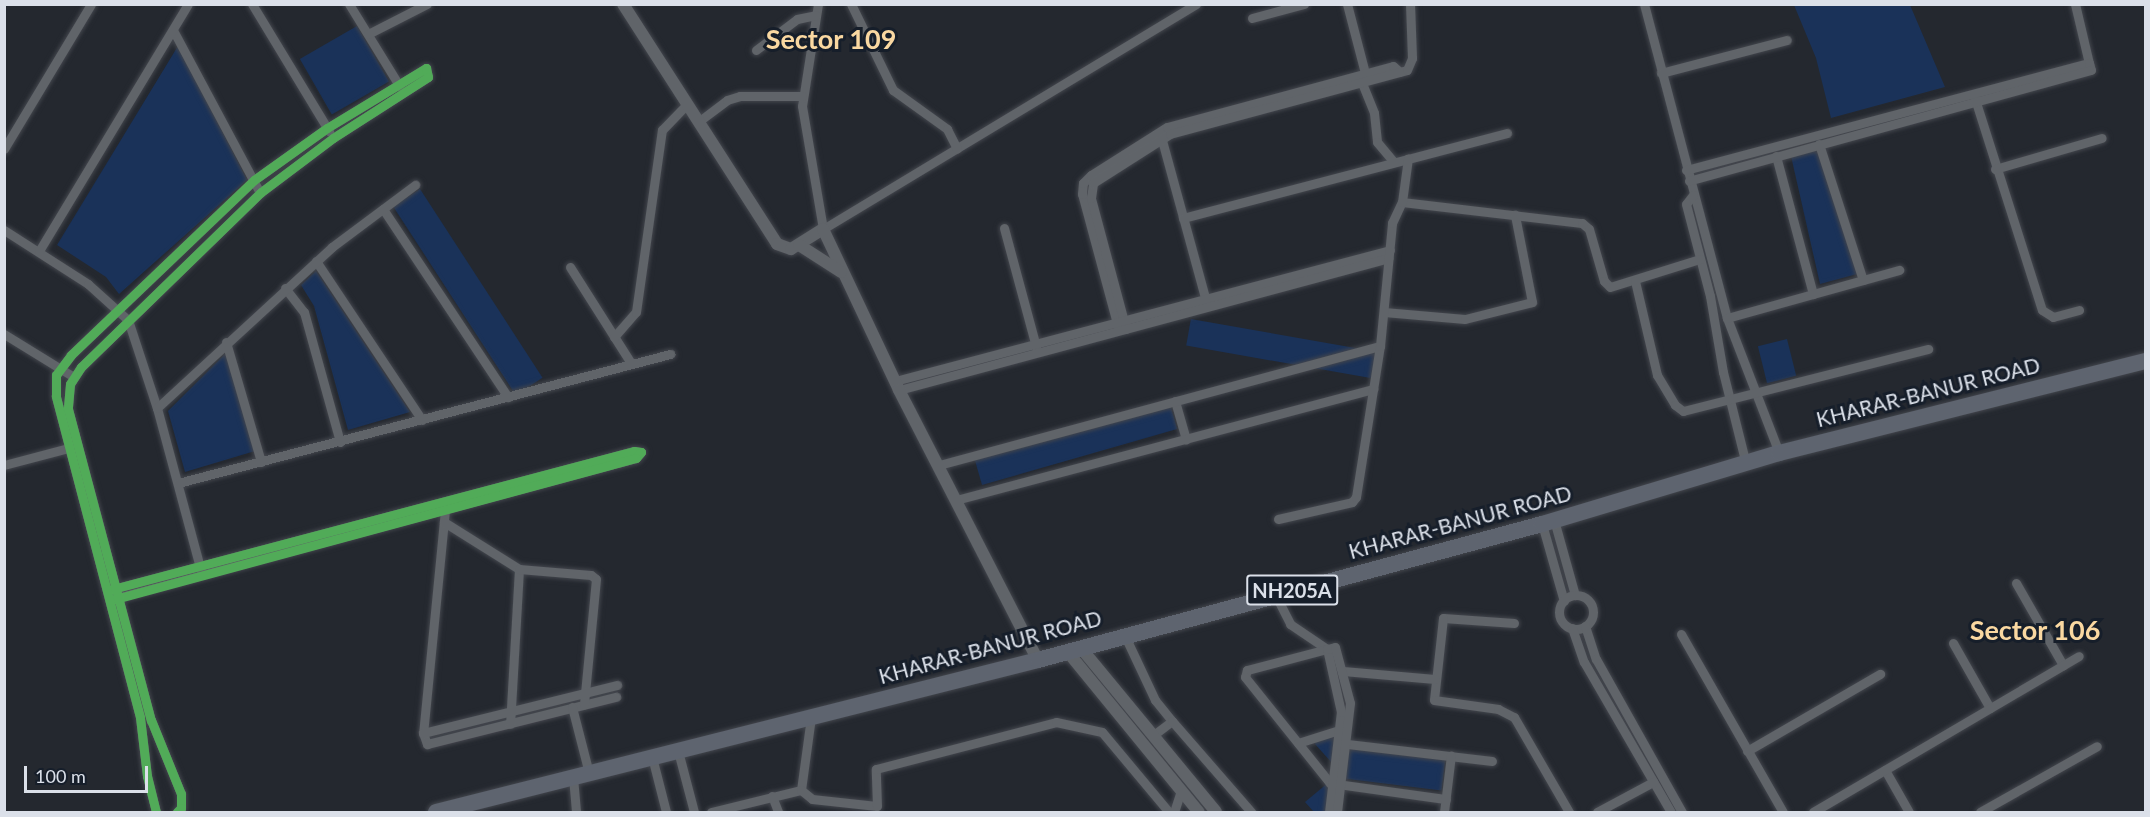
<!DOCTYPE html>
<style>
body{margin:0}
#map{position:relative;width:2150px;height:817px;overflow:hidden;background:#24282f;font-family:Lato,sans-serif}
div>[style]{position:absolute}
.green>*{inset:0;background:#1a3259;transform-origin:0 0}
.roads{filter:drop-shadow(0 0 2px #43464d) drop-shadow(0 0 2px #43464d)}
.street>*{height:9px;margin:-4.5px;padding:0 4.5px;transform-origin:4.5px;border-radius:4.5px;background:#606469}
.street>.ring{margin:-4.5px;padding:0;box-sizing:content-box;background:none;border:9px solid #606469;border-radius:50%}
.secondary>*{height:12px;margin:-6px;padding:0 6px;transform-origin:6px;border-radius:6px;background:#606469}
.highway>*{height:16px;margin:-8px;padding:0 8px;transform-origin:8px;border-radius:8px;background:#5e646f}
.cycleway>*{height:9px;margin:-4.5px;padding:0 4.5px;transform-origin:4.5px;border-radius:4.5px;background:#51ab58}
span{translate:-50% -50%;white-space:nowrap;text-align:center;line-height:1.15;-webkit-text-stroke:6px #161e2a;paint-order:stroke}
.shield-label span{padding:2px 4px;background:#161e2a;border:2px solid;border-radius:4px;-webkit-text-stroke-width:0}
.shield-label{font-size:20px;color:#dbe0e9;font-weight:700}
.street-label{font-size:21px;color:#dbe0e9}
.district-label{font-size:27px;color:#fad8a1;font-weight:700}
.frame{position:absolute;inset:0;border:6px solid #dbe0e9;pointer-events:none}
.scale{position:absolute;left:24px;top:766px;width:124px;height:27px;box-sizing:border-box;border:3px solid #dbe0e9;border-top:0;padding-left:8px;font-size:18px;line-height:21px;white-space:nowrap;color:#dbe0e9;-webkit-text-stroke:4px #161e2a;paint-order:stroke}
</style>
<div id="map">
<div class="green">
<div style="clip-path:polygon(1794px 5px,1910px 5px,1945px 87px,1831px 118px,1816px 58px)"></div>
<div style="left:357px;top:26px;width:64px;height:66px;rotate:60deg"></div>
<div style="clip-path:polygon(178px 46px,247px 180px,119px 294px,106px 277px,57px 245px)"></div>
<div style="clip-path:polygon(1817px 148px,1861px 273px,1820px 284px,1791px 156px)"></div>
<div style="left:420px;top:189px;width:225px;height:32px;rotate:57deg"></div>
<div style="clip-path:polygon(316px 271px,410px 412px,348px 430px,314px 306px,301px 285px)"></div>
<div style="left:1787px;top:339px;width:38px;height:30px;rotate:76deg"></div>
<div style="left:1378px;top:352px;width:27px;height:190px;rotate:100deg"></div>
<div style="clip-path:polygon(226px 353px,255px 451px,185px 472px,168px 411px)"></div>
<div style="left:1170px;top:404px;width:26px;height:203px;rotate:74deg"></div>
<div style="clip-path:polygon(1335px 734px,1332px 763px,1315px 744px,1316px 739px)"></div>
<div style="left:1349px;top:748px;width:97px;height:31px;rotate:7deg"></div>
<div style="clip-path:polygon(1329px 782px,1327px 812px,1314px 812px,1305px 802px)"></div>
</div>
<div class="roads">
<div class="street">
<div style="left:252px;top:4px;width:149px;rotate:58.8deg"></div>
<div style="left:349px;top:4px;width:97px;rotate:58.4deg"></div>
<div style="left:818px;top:4px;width:103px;rotate:98.9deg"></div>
<div style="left:802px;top:106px;width:125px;rotate:80.3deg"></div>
<div style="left:823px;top:229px;width:436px;rotate:-31.1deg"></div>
<div style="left:851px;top:4px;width:96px;rotate:64deg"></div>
<div style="left:893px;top:90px;width:67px;rotate:35.8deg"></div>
<div style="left:947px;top:129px;width:22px;rotate:63deg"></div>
<div style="left:1347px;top:4px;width:71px;rotate:75.4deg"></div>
<div style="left:1644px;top:4px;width:325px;rotate:75.2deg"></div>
<div style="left:1727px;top:318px;width:145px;rotate:68.9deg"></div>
<div style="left:2075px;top:4px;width:61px;rotate:76.7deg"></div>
<div style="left:1252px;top:18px;width:54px;rotate:-15.1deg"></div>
<div style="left:173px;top:30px;width:185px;rotate:61.9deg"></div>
<div style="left:368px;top:34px;width:66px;rotate:-27deg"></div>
<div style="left:756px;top:50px;width:51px;rotate:-37.1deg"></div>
<div style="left:797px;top:19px;width:19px;rotate:-12deg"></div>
<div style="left:1661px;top:73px;width:130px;rotate:-14.7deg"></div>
<div style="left:1362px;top:83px;width:32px;rotate:68deg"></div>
<div style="left:1374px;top:113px;width:29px;rotate:84deg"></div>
<div style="left:1377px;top:142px;width:26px;rotate:50deg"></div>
<div style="left:1975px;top:99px;width:221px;rotate:72.4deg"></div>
<div style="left:2042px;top:310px;width:13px;rotate:32deg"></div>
<div style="left:2053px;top:317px;width:27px;rotate:-15deg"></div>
<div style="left:698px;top:122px;width:36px;rotate:-37deg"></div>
<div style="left:727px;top:100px;width:14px;rotate:-17deg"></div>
<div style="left:740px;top:96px;width:62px"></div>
<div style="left:1160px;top:133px;width:178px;rotate:74.7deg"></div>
<div style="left:1819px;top:144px;width:143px;rotate:72.1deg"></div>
<div style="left:4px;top:149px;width:169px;rotate:-59deg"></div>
<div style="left:1776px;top:156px;width:143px;rotate:75deg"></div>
<div style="left:1995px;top:169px;width:111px;rotate:-16.2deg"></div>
<div style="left:1686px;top:170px;width:417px;rotate:-14.9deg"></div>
<div style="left:2089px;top:63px;width:7px;rotate:74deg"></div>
<div style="left:2091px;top:70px;width:417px;rotate:164.6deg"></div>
<div style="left:1693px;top:195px;width:11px;rotate:128deg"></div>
<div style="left:1686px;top:204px;width:95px;rotate:75.4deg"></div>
<div style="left:1710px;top:296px;width:77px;rotate:80.3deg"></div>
<div style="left:1723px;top:372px;width:95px;rotate:76deg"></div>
<div style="left:1402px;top:202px;width:181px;rotate:6.7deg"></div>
<div style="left:1582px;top:223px;width:9px;rotate:41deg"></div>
<div style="left:1589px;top:229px;width:54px;rotate:73.9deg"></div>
<div style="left:1604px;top:281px;width:8px;rotate:45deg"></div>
<div style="left:1610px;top:287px;width:94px;rotate:-17.3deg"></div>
<div style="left:383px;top:209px;width:226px;rotate:56.4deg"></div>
<div style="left:1183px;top:218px;width:335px;rotate:-14.7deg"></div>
<div style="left:1004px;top:228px;width:123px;rotate:74.9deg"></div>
<div style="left:4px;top:230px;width:100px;rotate:32.7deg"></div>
<div style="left:88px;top:284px;width:54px;rotate:42deg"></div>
<div style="left:128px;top:320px;width:93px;rotate:71.8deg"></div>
<div style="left:157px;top:408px;width:169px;rotate:74.9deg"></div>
<div style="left:39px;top:251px;width:288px;rotate:-58.9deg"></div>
<div style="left:316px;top:261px;width:191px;rotate:56.3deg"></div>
<div style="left:570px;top:267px;width:114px;rotate:57.6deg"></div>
<div style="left:1635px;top:281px;width:97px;rotate:76.8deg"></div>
<div style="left:1657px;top:375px;width:35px;rotate:59deg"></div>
<div style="left:1675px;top:405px;width:10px;rotate:37deg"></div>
<div style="left:1683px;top:411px;width:253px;rotate:-14.2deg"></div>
<div style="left:285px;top:288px;width:31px;rotate:52deg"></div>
<div style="left:304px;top:312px;width:135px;rotate:74.5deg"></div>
<div style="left:1384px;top:312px;width:81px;rotate:4.9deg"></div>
<div style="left:1465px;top:319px;width:69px;rotate:-14.2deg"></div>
<div style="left:1532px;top:302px;width:89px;rotate:-101.1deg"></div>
<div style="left:1727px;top:318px;width:179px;rotate:-15.6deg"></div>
<div style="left:1118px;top:327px;width:138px;rotate:-105.1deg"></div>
<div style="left:1082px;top:194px;width:11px;rotate:-85deg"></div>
<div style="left:1083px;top:183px;width:11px;rotate:-45deg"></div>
<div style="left:1091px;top:175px;width:90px;rotate:-32.3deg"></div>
<div style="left:1167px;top:127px;width:234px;rotate:-15.1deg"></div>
<div style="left:1393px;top:66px;width:9px;rotate:41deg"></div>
<div style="left:1126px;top:329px;width:136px;rotate:-105deg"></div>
<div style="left:1091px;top:198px;width:15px;rotate:-82deg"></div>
<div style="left:1093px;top:183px;width:91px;rotate:-32.5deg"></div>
<div style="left:1170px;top:134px;width:245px;rotate:-15.1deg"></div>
<div style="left:1407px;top:70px;width:13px;rotate:-67deg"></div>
<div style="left:1412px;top:58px;width:54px;rotate:-92.1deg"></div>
<div style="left:4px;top:334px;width:82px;rotate:31.6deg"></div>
<div style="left:614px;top:337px;width:33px;rotate:-49deg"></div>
<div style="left:636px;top:312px;width:184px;rotate:-81.9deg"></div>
<div style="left:662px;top:130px;width:36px;rotate:-46deg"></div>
<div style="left:226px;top:342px;width:125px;rotate:73.7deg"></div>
<div style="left:895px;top:381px;width:512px;rotate:-14.82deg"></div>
<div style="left:899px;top:390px;width:507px;rotate:-15.08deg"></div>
<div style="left:1175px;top:401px;width:40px;rotate:74deg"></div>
<div style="left:157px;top:408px;width:238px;rotate:-42.6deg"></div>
<div style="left:332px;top:247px;width:104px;rotate:-36.8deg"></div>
<div style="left:4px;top:465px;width:74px;rotate:-14.8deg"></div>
<div style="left:939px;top:465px;width:457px;rotate:-15.1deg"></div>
<div style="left:178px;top:483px;width:509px;rotate:-14.69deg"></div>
<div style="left:956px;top:500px;width:432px;rotate:-14.9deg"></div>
<div style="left:445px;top:510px;width:224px;rotate:95.6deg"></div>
<div style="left:423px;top:733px;width:12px;rotate:70deg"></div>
<div style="left:427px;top:744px;width:195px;rotate:-14deg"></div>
<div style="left:1278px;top:519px;width:76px;rotate:-12.9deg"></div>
<div style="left:1352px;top:502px;width:6px;rotate:-51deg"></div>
<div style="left:1356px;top:497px;width:153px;rotate:-81deg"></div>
<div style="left:1380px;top:346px;width:124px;rotate:-84.4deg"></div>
<div style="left:1392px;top:223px;width:23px;rotate:-65deg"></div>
<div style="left:1402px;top:202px;width:44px;rotate:-82.2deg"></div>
<div style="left:1554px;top:520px;width:78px;rotate:74.4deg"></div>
<div style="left:444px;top:522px;width:89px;rotate:32.1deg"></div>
<div style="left:519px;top:569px;width:155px;rotate:93.3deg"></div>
<div style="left:1542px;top:524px;width:80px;rotate:74.1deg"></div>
<div style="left:519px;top:569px;width:72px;rotate:4.8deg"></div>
<div style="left:591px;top:575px;width:6px;rotate:39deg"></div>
<div style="left:596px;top:579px;width:126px;rotate:95.5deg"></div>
<div style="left:2016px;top:583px;width:95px;rotate:60.2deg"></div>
<div style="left:113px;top:589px;width:539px;rotate:-14.84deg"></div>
<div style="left:634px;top:451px;width:7px;rotate:8deg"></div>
<div style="left:641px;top:452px;width:8px;rotate:130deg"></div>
<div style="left:636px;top:458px;width:539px;rotate:164.93deg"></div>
<div style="left:1275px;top:594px;width:34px;rotate:63deg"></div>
<div style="left:1290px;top:624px;width:45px;rotate:34deg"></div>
<div style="left:1327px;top:649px;width:83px;rotate:165.3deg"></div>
<div style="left:1247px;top:670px;width:7px;rotate:106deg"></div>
<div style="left:1245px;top:677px;width:136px;rotate:51.3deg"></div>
<div style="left:1330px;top:783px;width:117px;rotate:7.9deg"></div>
<div class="ring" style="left:1559px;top:595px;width:25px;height:25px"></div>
<div style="left:1514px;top:623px;width:71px;rotate:-176deg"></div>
<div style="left:1443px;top:618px;width:82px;rotate:96.3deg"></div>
<div style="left:1434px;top:700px;width:65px;rotate:8deg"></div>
<div style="left:1498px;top:709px;width:18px;rotate:27deg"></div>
<div style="left:1514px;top:717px;width:110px;rotate:59.9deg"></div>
<div style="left:1585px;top:626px;width:35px;rotate:72deg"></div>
<div style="left:1596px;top:659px;width:176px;rotate:60.7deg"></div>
<div style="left:1572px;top:628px;width:36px;rotate:71deg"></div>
<div style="left:1584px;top:662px;width:173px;rotate:59.9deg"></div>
<div style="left:1124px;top:634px;width:73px;rotate:64.8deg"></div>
<div style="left:1155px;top:700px;width:27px;rotate:51deg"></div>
<div style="left:1172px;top:721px;width:25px;rotate:143deg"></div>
<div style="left:1681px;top:634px;width:205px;rotate:60.2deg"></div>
<div style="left:1953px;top:643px;width:75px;rotate:60.4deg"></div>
<div style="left:1343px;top:671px;width:92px;rotate:5deg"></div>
<div style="left:572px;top:707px;width:68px;rotate:75.6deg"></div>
<div style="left:1172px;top:721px;width:121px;rotate:49deg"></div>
<div style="left:423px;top:733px;width:200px;rotate:-13.9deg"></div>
<div style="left:1298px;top:743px;width:43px;rotate:-17.6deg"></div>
<div style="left:1339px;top:743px;width:154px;rotate:6.7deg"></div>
<div style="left:678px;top:751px;width:63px;rotate:75.3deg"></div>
<div style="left:1747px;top:751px;width:154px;rotate:-30.1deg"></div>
<div style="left:652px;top:757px;width:57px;rotate:75.7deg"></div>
<div style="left:1885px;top:770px;width:48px;rotate:60.3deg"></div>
<div style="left:573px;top:777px;width:35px;rotate:85deg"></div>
<div style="left:801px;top:790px;width:74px;rotate:-82.2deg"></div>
<div style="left:772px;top:796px;width:17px;rotate:69deg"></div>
<div style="left:156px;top:812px;width:37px;rotate:-104deg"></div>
<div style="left:147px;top:776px;width:59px;rotate:-96.8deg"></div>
<div style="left:140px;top:717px;width:332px;rotate:-104.7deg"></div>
<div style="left:56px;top:396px;width:21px;rotate:-90deg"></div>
<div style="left:56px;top:375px;width:25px;rotate:-53deg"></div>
<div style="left:71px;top:355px;width:253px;rotate:-43.7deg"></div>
<div style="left:254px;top:180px;width:90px;rotate:-35.5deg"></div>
<div style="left:327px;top:128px;width:116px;rotate:-31.2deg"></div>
<div style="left:426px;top:68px;width:9px;rotate:77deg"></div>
<div style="left:428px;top:77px;width:113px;rotate:147.3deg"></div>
<div style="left:333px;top:138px;width:90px;rotate:143.1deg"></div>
<div style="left:261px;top:192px;width:251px;rotate:135.8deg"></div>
<div style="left:81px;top:367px;width:20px;rotate:123deg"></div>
<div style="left:70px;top:384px;width:25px;rotate:95deg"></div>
<div style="left:68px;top:409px;width:322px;rotate:75.1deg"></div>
<div style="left:151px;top:720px;width:80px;rotate:67.9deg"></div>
<div style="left:181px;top:794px;width:14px;rotate:90deg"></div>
<div style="left:181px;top:808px;width:6px;rotate:135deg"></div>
<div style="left:711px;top:812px;width:93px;rotate:-13.7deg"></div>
<div style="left:801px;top:790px;width:14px;rotate:39deg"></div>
<div style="left:812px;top:799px;width:65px;rotate:6.1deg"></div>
<div style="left:877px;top:806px;width:37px;rotate:-92deg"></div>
<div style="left:876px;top:769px;width:186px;rotate:-14.6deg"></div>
<div style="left:1056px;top:722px;width:47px;rotate:12.3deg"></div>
<div style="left:1102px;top:732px;width:104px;rotate:50.1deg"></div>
<div style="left:1174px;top:812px;width:22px;rotate:-72deg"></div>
<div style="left:1329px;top:812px;width:101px;rotate:-83.2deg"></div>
<div style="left:1341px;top:712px;width:65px;rotate:-102.5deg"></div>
<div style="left:1327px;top:649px;width:8px;rotate:-14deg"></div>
<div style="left:1335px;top:647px;width:58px;rotate:75deg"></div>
<div style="left:1350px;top:703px;width:110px;rotate:96.8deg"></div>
<div style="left:1444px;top:812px;width:57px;rotate:-83deg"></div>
<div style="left:1597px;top:812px;width:64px;rotate:-28.2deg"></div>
<div style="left:1813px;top:812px;width:308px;rotate:-30.4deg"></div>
<div style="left:1980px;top:812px;width:134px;rotate:-29.4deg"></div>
</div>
<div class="secondary">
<div style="left:623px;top:4px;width:285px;rotate:57.3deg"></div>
<div style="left:777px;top:244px;width:15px;rotate:20deg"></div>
<div style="left:791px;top:249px;width:38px;rotate:-32deg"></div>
<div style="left:823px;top:229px;width:178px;rotate:64.7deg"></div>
<div style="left:899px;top:390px;width:304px;rotate:62.8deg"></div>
<div style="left:799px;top:245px;width:50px;rotate:32.7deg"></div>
<div style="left:1081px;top:648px;width:212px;rotate:50.5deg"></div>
<div style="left:1067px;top:651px;width:208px;rotate:50.7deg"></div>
</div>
<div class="highway">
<div style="left:436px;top:812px;width:621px;rotate:-14.17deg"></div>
<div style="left:1038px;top:660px;width:522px;rotate:-15.1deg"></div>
<div style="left:1542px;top:524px;width:247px;rotate:-16.7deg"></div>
<div style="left:1779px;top:453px;width:378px;rotate:-14.1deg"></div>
</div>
</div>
<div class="cycleway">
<div style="left:109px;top:590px;width:543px;rotate:-14.83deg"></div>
<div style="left:634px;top:451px;width:7px;rotate:8deg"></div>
<div style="left:641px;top:452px;width:8px;rotate:130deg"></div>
<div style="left:636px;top:458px;width:544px;rotate:164.86deg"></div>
<div style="left:156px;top:812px;width:37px;rotate:-104deg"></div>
<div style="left:147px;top:776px;width:59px;rotate:-96.8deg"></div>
<div style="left:140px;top:717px;width:332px;rotate:-104.7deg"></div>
<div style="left:56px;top:396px;width:21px;rotate:-90deg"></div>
<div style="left:56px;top:375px;width:25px;rotate:-53deg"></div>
<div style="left:71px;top:355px;width:253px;rotate:-43.7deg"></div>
<div style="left:254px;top:180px;width:90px;rotate:-35.5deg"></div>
<div style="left:327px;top:128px;width:116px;rotate:-31.2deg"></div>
<div style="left:426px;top:68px;width:9px;rotate:77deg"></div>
<div style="left:428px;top:77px;width:113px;rotate:147.3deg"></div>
<div style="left:333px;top:138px;width:90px;rotate:143.1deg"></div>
<div style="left:261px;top:192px;width:251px;rotate:135.8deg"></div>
<div style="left:81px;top:367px;width:20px;rotate:123deg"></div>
<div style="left:70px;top:384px;width:25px;rotate:95deg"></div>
<div style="left:68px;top:409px;width:322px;rotate:75.1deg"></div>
<div style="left:151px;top:720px;width:80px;rotate:67.9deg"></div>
<div style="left:181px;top:794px;width:14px;rotate:90deg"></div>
<div style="left:181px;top:808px;width:6px;rotate:135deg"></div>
</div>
<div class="shield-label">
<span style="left:1292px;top:590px">NH205A</span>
</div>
<div class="street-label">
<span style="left:1928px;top:392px;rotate:-14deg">KHARAR-BANUR ROAD</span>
<span style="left:1460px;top:522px;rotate:-15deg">KHARAR-BANUR ROAD</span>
<span style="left:990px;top:647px;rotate:-15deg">KHARAR-BANUR ROAD</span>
</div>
<div class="district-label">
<span style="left:831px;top:39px">Sector 109</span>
<span style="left:2035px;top:630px">Sector 106</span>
</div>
<div class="frame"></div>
<div class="scale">100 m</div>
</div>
